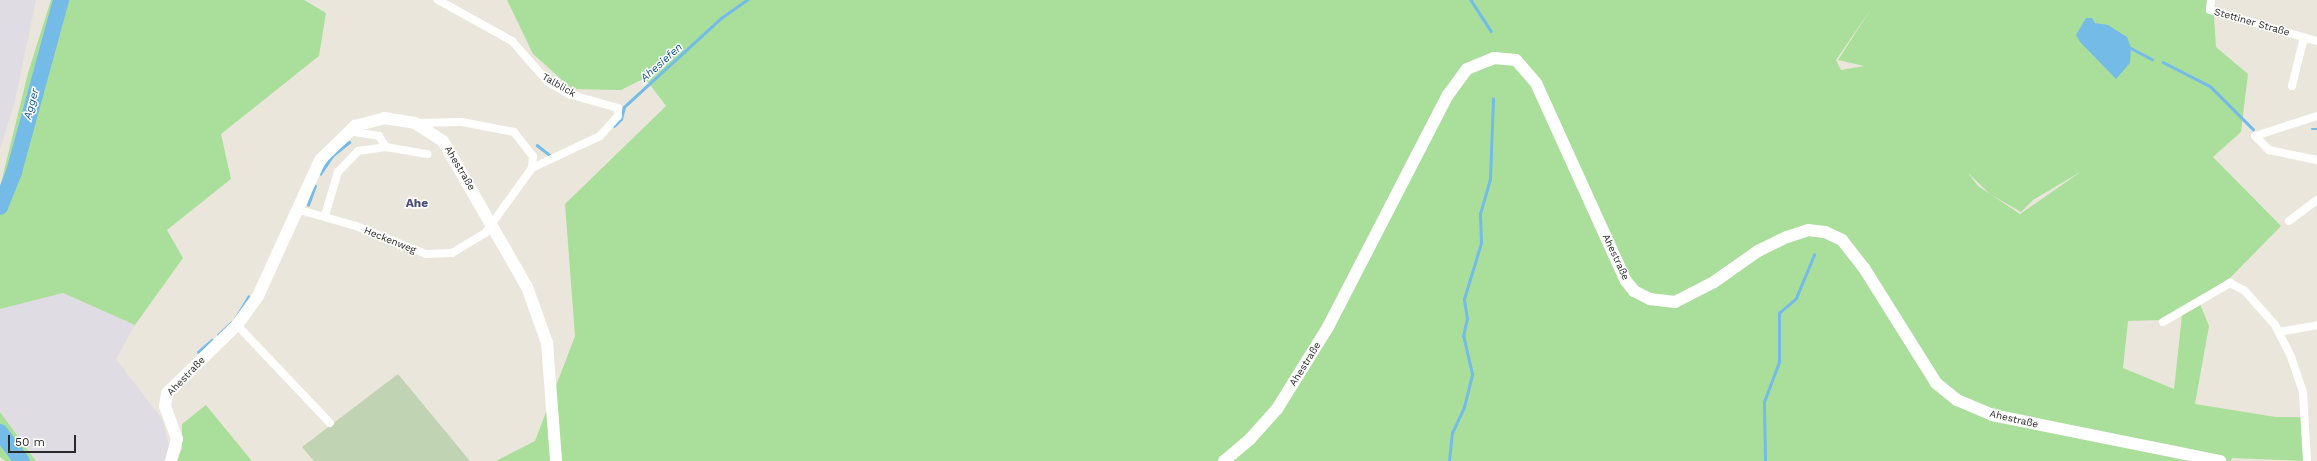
<!DOCTYPE html>
<meta charset="utf-8">
<style>
body{margin:0}
#map{position:relative;width:2317px;height:461px;overflow:hidden;background:#ebe6dc;font-family:"Work Sans",sans-serif}
div>[style]{position:absolute}
.industrial>*{inset:0;background:#dfdce3}
.green>*{inset:0;background:#aadf9b}
.cemetery>*{inset:0;background:#c0d4b4}
.water>*{inset:0;background:#74bbe8}
.stream>*{height:2.5px;margin:-1.25px;padding:0 1.25px;transform-origin:1.25px;border-radius:1.25px;background:#74bbe8}
.river>*{height:16px;margin:-8px;padding:0 8px;transform-origin:8px;border-radius:8px;background:#74bbe8}
.minor>*{height:8px;margin:-4px;padding:0 4px;transform-origin:4px;border-radius:4px;background:#fff}
.secondary>*{height:12px;margin:-6px;padding:0 6px;transform-origin:6px;border-radius:6px;background:#fff}
span{translate:-50% -50%;white-space:nowrap;text-align:center;line-height:1.15;-webkit-text-stroke:3px #fff;paint-order:stroke}
.street-label{font-size:10px;color:#292929}
.water-label{font-size:11px;color:#145892;font-style:italic}
.quarter-label{font-size:12px;color:#4c4f77;font-weight:700}
.scale{position:absolute;left:8px;top:435px;width:68px;height:18px;box-sizing:border-box;border:2px solid #292929;border-top:0;padding-left:5px;font-size:12px;line-height:14px;white-space:nowrap;color:#292929;-webkit-text-stroke:3px #fff;paint-order:stroke}
</style>
<div id="map">
<div class="industrial">
<div style="clip-path:polygon(0 0,36px 0,15px 101px,0 150px)"></div>
<div style="clip-path:polygon(63px 293px,135px 325px,116px 359px,162px 419px,170px 449px,166px 461px,36px 461px,0 412px,0 309px)"></div>
</div>
<div class="green">
<div style="clip-path:polygon(51px 0,304px 0,326px 13px,319px 56px,221px 134px,231px 179px,167px 230px,183px 258px,135px 325px,63px 293px,0 309px,0 187px,28px 73px)"></div>
<div style="clip-path:polygon(evenodd,507px 0,2213px 0,2216px 47px,2248px 74px,2241px 132px,2213px 157px,2281px 226px,2230px 278px,2163px 320px,2128px 321px,2123px 368px,2174px 389px,2182px 315px,2200px 304px,2209px 326px,2195px 404px,2276px 417px,2302px 417px,2305px 461px,2232px 458px,2231px 461px,496px 461px,535px 441px,575px 336px,565px 204px,666px 106px,645px 78px,621px 90px,572px 89px,533px 54px,507px 0,1871px 9px,1838px 60px,1864px 66px,1841px 70px,1836px 60px,1871px 9px,507px 0,2082px 171px,2020px 214px,1978px 186px,1968px 173px,1990px 194px,2021px 212px,2033px 200px,2082px 171px)"></div>
<div style="clip-path:polygon(206px 405px,251px 460px,251px 461px,177px 461px,182px 448px,182px 424px)"></div>
<div style="clip-path:polygon(0 412px,36px 461px,5px 461px,0 457px)"></div>
</div>
<div class="cemetery">
<div style="clip-path:polygon(398px 374px,470px 461px,314px 461px,302px 447px)"></div>
</div>
<div class="water">
<div style="clip-path:polygon(2086px 18px,2092px 18px,2095px 23px,2108px 25px,2127px 37px,2131px 48px,2130px 63px,2116px 79px,2080px 42px,2076px 35px)"></div>
</div>
<div class="stream">
<div style="left:1471px;top:0;width:37px;rotate:57deg"></div>
<div style="left:2131px;top:48px;width:24px;rotate:28deg"></div>
<div style="left:2163px;top:62px;width:53px;rotate:27.1deg"></div>
<div style="left:2210px;top:86px;width:61px;rotate:45deg"></div>
<div style="left:614px;top:126px;width:10px;rotate:-45deg"></div>
<div style="left:621px;top:119px;width:12px;rotate:-76deg"></div>
<div style="left:624px;top:107px;width:132px;rotate:-42.5deg"></div>
<div style="left:721px;top:18px;width:32px;rotate:-35deg"></div>
<div style="left:2312px;top:129px;width:5px"></div>
<div style="left:537px;top:145px;width:16px;rotate:38deg"></div>
<div style="left:320px;top:174px;width:22px;rotate:-56deg"></div>
<div style="left:332px;top:156px;width:22px;rotate:-39deg"></div>
<div style="left:308px;top:205px;width:20px;rotate:-70deg"></div>
<div style="left:235px;top:319px;width:26px;rotate:-59deg"></div>
<div style="left:218px;top:335px;width:19px;rotate:-43deg"></div>
<div style="left:198px;top:352px;width:18px;rotate:-41deg"></div>
<div style="left:1449px;top:461px;width:28px;rotate:-84deg"></div>
<div style="left:1452px;top:433px;width:29px;rotate:-65deg"></div>
<div style="left:1464px;top:407px;width:34px;rotate:-76deg"></div>
<div style="left:1472px;top:374px;width:39px;rotate:-103deg"></div>
<div style="left:1463px;top:336px;width:17px;rotate:-77deg"></div>
<div style="left:1467px;top:319px;width:20px;rotate:-99deg"></div>
<div style="left:1464px;top:299px;width:59px;rotate:-73.1deg"></div>
<div style="left:1481px;top:243px;width:29px;rotate:-92deg"></div>
<div style="left:1480px;top:214px;width:35px;rotate:-74deg"></div>
<div style="left:1490px;top:180px;width:81px;rotate:-87.9deg"></div>
<div style="left:1765px;top:461px;width:59px;rotate:-91deg"></div>
<div style="left:1764px;top:402px;width:43px;rotate:-69.4deg"></div>
<div style="left:1779px;top:362px;width:49px;rotate:-90deg"></div>
<div style="left:1779px;top:313px;width:23px;rotate:-41deg"></div>
<div style="left:1796px;top:298px;width:47px;rotate:-67.3deg"></div>
</div>
<div class="river">
<div style="left:0;top:207px;width:38px;rotate:-68deg"></div>
<div style="left:14px;top:172px;width:178px;rotate:-74.7deg"></div>
<div style="left:0;top:432px;width:36px;rotate:53deg"></div>
</div>
<div class="minor">
<div style="left:2211px;top:0;width:10px;rotate:96deg"></div>
<div style="left:2210px;top:10px;width:111px;rotate:16.2deg"></div>
<div style="left:2292px;top:86px;width:50px;rotate:-76.2deg"></div>
<div style="left:2317px;top:116px;width:65px;rotate:162.1deg"></div>
<div style="left:2255px;top:136px;width:20px;rotate:45deg"></div>
<div style="left:2269px;top:150px;width:49px;rotate:11.8deg"></div>
<div style="left:415px;top:123px;width:47px;rotate:-1.2deg"></div>
<div style="left:462px;top:122px;width:53px;rotate:10.9deg"></div>
<div style="left:514px;top:132px;width:31px;rotate:52deg"></div>
<div style="left:533px;top:156px;width:12px;rotate:95deg"></div>
<div style="left:348px;top:131px;width:31px;rotate:9deg"></div>
<div style="left:379px;top:136px;width:13px;rotate:58deg"></div>
<div style="left:296px;top:209px;width:62px;rotate:15.8deg"></div>
<div style="left:356px;top:226px;width:75px;rotate:21.8deg"></div>
<div style="left:426px;top:254px;width:26px;rotate:-2deg"></div>
<div style="left:452px;top:253px;width:39px;rotate:-31deg"></div>
<div style="left:485px;top:233px;width:80px;rotate:-54.1deg"></div>
<div style="left:532px;top:168px;width:75px;rotate:-25.2deg"></div>
<div style="left:600px;top:136px;width:27px;rotate:-48deg"></div>
<div style="left:618px;top:116px;width:8px;rotate:-90deg"></div>
<div style="left:618px;top:108px;width:51px;rotate:-164.1deg"></div>
<div style="left:569px;top:94px;width:24px;rotate:-150deg"></div>
<div style="left:548px;top:82px;width:55px;rotate:-131.3deg"></div>
<div style="left:512px;top:41px;width:85px;rotate:-151deg"></div>
<div style="left:325px;top:215px;width:45px;rotate:-73.2deg"></div>
<div style="left:338px;top:172px;width:29px;rotate:-46deg"></div>
<div style="left:358px;top:151px;width:28px;rotate:-8deg"></div>
<div style="left:386px;top:147px;width:42px;rotate:9.7deg"></div>
<div style="left:2289px;top:221px;width:35px;rotate:-37deg"></div>
<div style="left:2163px;top:322px;width:78px;rotate:-30.2deg"></div>
<div style="left:2230px;top:283px;width:17px;rotate:28deg"></div>
<div style="left:2245px;top:291px;width:45px;rotate:48.6deg"></div>
<div style="left:2275px;top:325px;width:36px;rotate:63deg"></div>
<div style="left:2291px;top:357px;width:37px;rotate:71deg"></div>
<div style="left:2303px;top:392px;width:69px;rotate:86.7deg"></div>
<div style="left:237px;top:325px;width:135px;rotate:46.5deg"></div>
<div style="left:2279px;top:332px;width:39px;rotate:-10deg"></div>
</div>
<div class="secondary">
<div style="left:171px;top:461px;width:23px;rotate:-75deg"></div>
<div style="left:177px;top:439px;width:35px;rotate:-110deg"></div>
<div style="left:165px;top:406px;width:13px;rotate:-81deg"></div>
<div style="left:167px;top:393px;width:98px;rotate:-44.2deg"></div>
<div style="left:237px;top:325px;width:36px;rotate:-54deg"></div>
<div style="left:258px;top:296px;width:149px;rotate:-65.5deg"></div>
<div style="left:320px;top:160px;width:49px;rotate:-44.2deg"></div>
<div style="left:355px;top:126px;width:30px;rotate:-15deg"></div>
<div style="left:384px;top:118px;width:31px;rotate:9deg"></div>
<div style="left:415px;top:123px;width:33px;rotate:33deg"></div>
<div style="left:443px;top:141px;width:168px;rotate:60.1deg"></div>
<div style="left:527px;top:287px;width:59px;rotate:70.3deg"></div>
<div style="left:547px;top:343px;width:118px;rotate:85.6deg"></div>
<div style="left:1224px;top:461px;width:34px;rotate:-40deg"></div>
<div style="left:1250px;top:439px;width:40px;rotate:-48deg"></div>
<div style="left:1277px;top:409px;width:97px;rotate:-58.1deg"></div>
<div style="left:1328px;top:327px;width:261px;rotate:-62.7deg"></div>
<div style="left:1448px;top:95px;width:32px;rotate:-54deg"></div>
<div style="left:1467px;top:69px;width:29px;rotate:-22deg"></div>
<div style="left:1494px;top:58px;width:22px;rotate:5deg"></div>
<div style="left:1516px;top:60px;width:30px;rotate:49deg"></div>
<div style="left:1536px;top:83px;width:217px;rotate:65.6deg"></div>
<div style="left:1626px;top:281px;width:13px;rotate:51deg"></div>
<div style="left:1634px;top:291px;width:18px;rotate:27deg"></div>
<div style="left:1650px;top:299px;width:25px;rotate:7deg"></div>
<div style="left:1675px;top:302px;width:44px;rotate:-27.1deg"></div>
<div style="left:1714px;top:282px;width:54px;rotate:-35.2deg"></div>
<div style="left:1758px;top:251px;width:32px;rotate:-26deg"></div>
<div style="left:1787px;top:237px;width:22px;rotate:-18deg"></div>
<div style="left:1808px;top:230px;width:17px;rotate:7deg"></div>
<div style="left:1825px;top:232px;width:19px;rotate:25deg"></div>
<div style="left:1842px;top:240px;width:36px;rotate:52deg"></div>
<div style="left:1864px;top:268px;width:136px;rotate:57.9deg"></div>
<div style="left:1936px;top:383px;width:27px;rotate:39deg"></div>
<div style="left:1957px;top:400px;width:38px;rotate:23deg"></div>
<div style="left:1992px;top:415px;width:233px;rotate:11.4deg"></div>
</div>
<div class="street-label">
<span style="left:2252px;top:22px;rotate:16deg">Stettiner Straße</span>
<span style="left:559px;top:85px;rotate:30deg">Talblick</span>
<span style="left:460px;top:168px;rotate:59deg">Ahestraße</span>
<span style="left:390px;top:240px;rotate:22deg">Heckenweg</span>
<span style="left:1616px;top:257px;rotate:65deg">Ahestraße</span>
<span style="left:1305px;top:364px;rotate:-58deg">Ahestraße</span>
<span style="left:186px;top:376px;rotate:-46deg">Ahestraße</span>
<span style="left:2014px;top:419px;rotate:13deg">Ahestraße</span>
</div>
<div class="water-label">
<span style="left:662px;top:63px;rotate:-42deg">Ahesiefen</span>
<span style="left:32px;top:104px;rotate:-75deg">Agger</span>
</div>
<div class="quarter-label">
<span style="left:417px;top:204px">Ahe</span>
</div>
<div class="scale">50 m</div>
</div>
